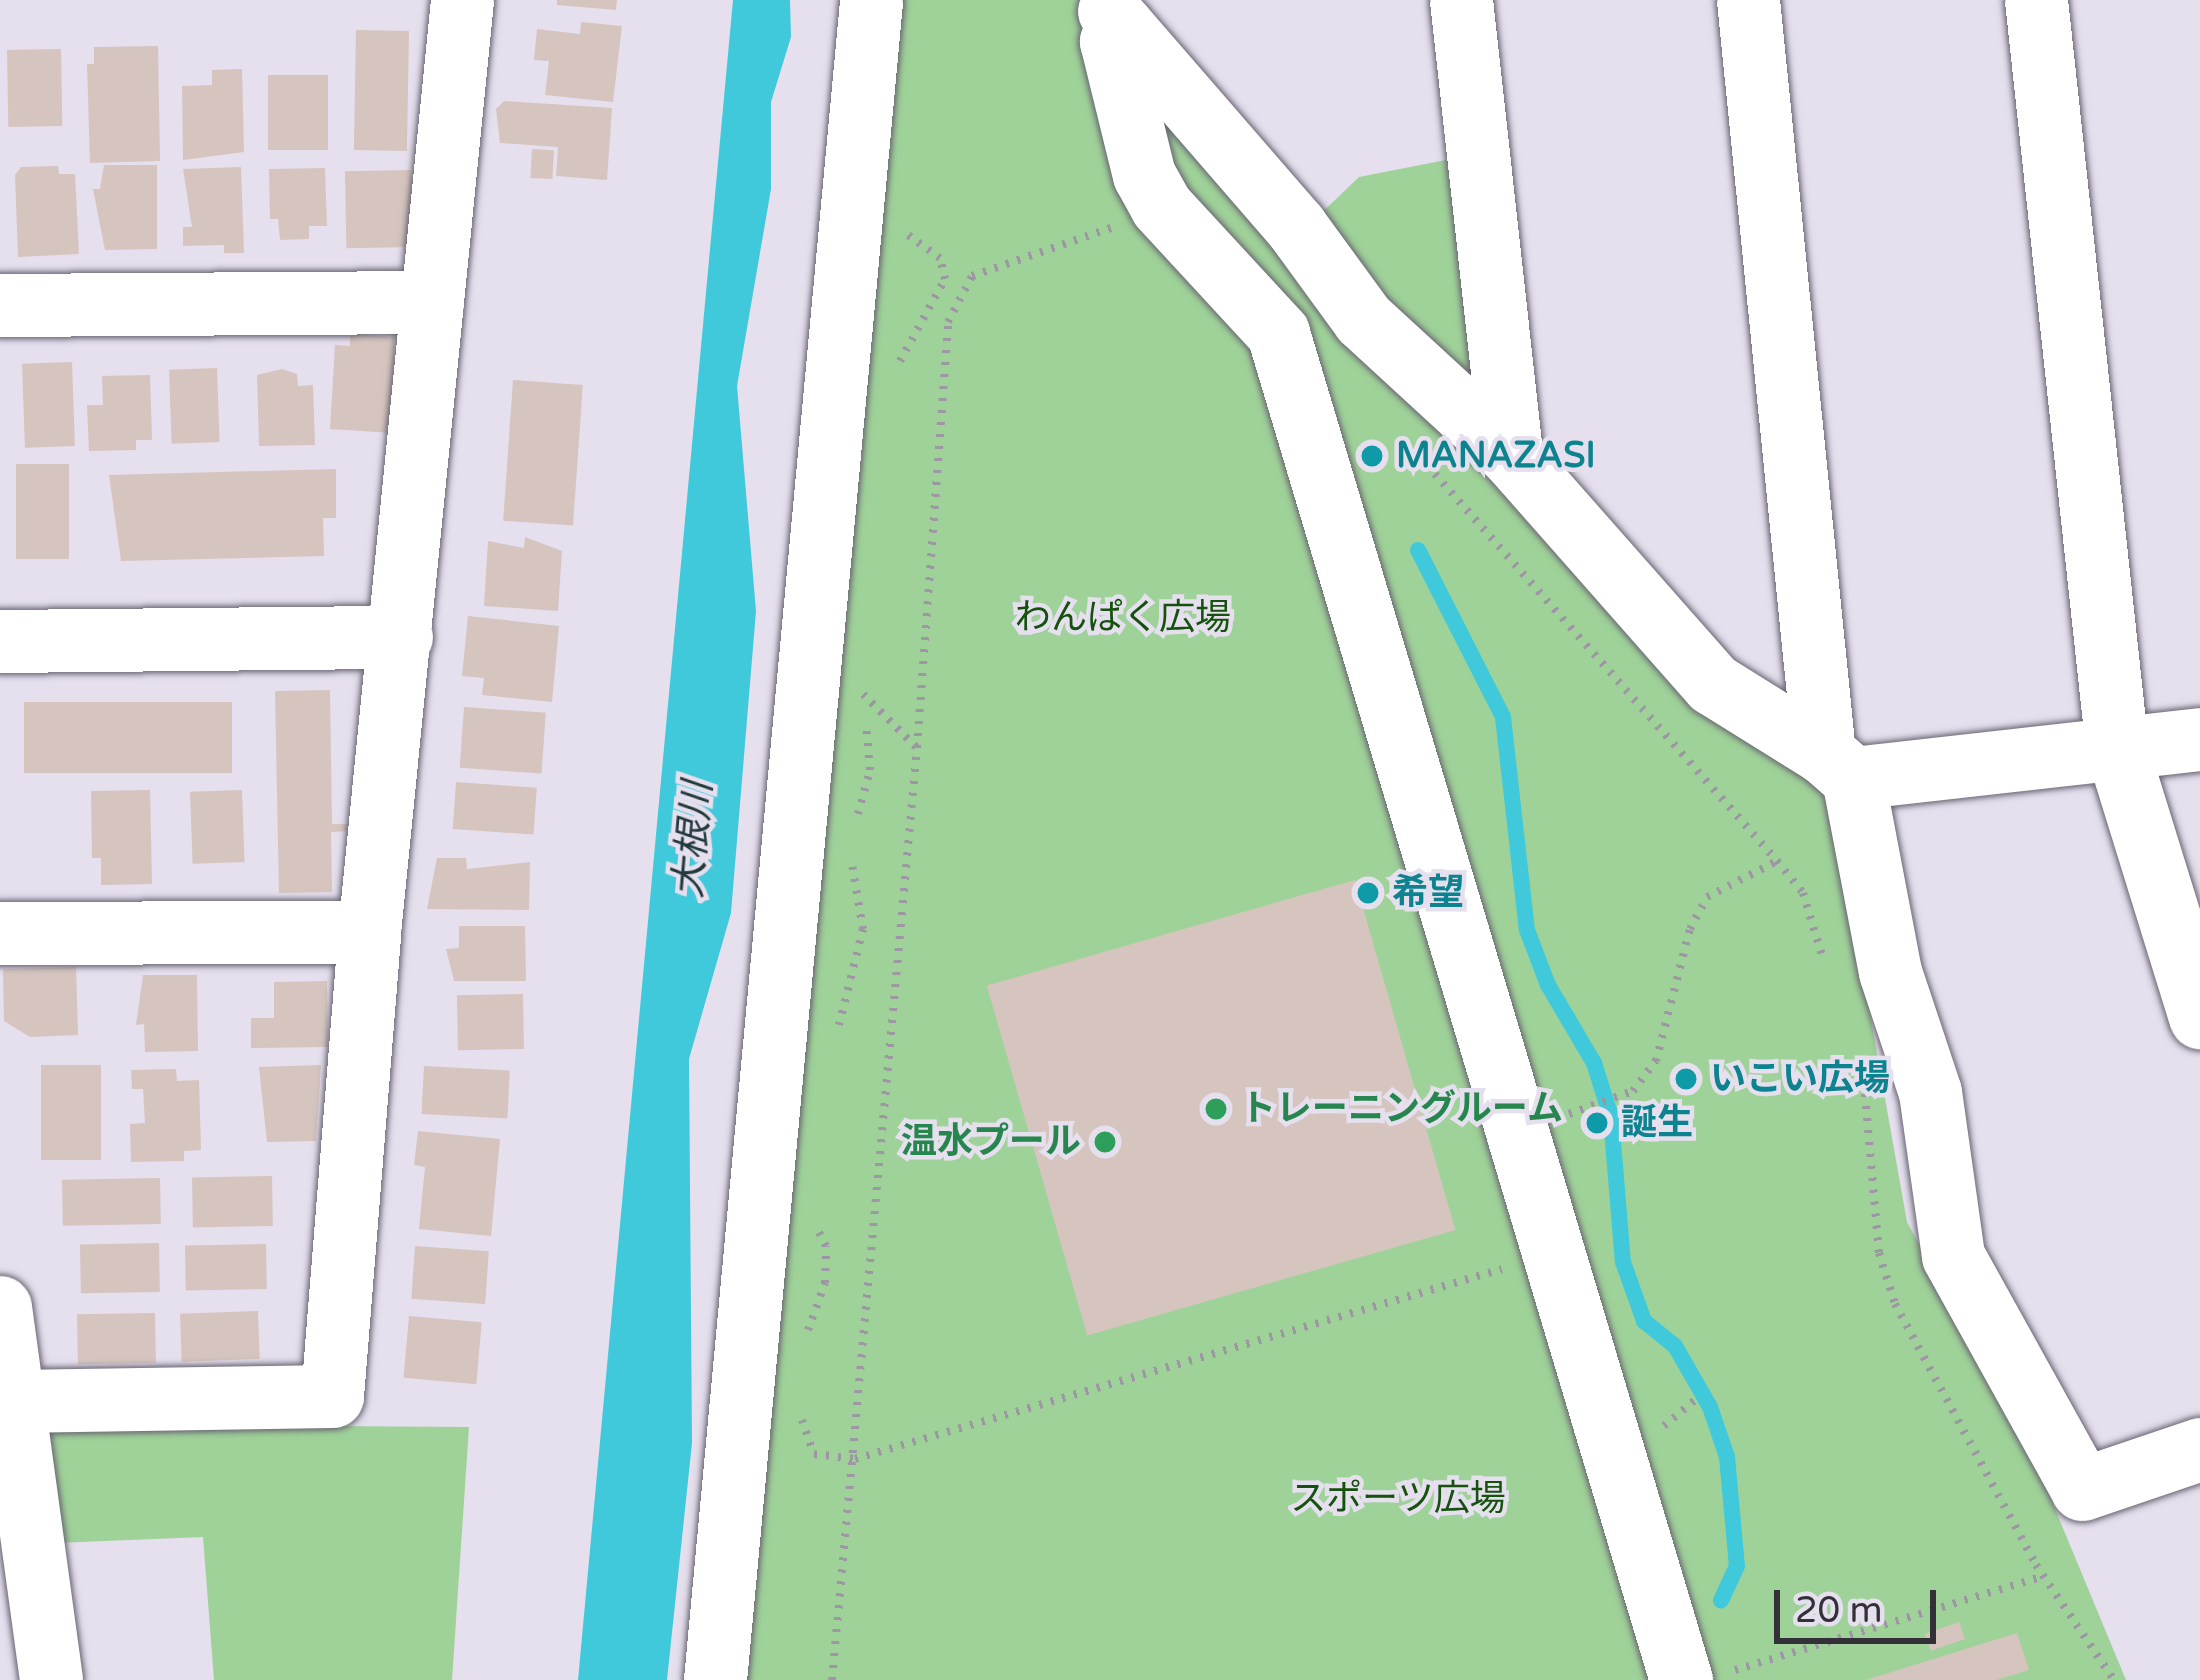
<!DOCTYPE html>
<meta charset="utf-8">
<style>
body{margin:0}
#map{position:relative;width:2200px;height:1680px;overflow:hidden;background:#e5dfee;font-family:"Varela Round","Noto Sans JP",sans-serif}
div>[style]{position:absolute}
.green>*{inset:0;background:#9fd299}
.water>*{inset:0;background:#40c9da}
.stream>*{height:16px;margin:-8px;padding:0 8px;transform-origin:8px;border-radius:8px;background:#40c9da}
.building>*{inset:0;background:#d6c5bf;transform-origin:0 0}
.path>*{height:8px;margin-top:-4px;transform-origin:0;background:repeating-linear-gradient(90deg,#9c97a2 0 3px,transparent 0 12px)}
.roads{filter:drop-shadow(0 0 3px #696471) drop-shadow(0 0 3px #696471)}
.minor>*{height:63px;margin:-31.5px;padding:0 31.5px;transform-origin:31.5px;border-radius:31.5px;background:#fff}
.dots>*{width:33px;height:33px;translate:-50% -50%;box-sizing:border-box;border:6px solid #e5dfee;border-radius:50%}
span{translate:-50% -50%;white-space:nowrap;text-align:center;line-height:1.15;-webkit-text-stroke:9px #e5dfee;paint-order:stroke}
.culture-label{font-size:36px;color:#0d838f;font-weight:700}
.left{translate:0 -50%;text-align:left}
.park-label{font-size:36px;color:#14520d}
.leisure-label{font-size:36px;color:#27864d;font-weight:700}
.right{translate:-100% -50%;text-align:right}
.water-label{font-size:39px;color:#22393c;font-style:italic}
.scale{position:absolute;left:1774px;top:1590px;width:162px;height:54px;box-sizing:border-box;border:6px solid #333137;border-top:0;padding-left:15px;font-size:36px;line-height:42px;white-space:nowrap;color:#333137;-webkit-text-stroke:9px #e5dfee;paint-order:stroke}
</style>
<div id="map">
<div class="green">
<div style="clip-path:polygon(898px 0,1083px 0,1804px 763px,1826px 800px,1851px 907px,1907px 1222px,2033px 1456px,2126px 1680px,746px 1680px)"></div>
<div style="clip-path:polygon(1456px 158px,1483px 393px,1469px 395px,1313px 221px,1359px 177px)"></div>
<div style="clip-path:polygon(58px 1424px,469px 1427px,452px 1680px,214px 1680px,203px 1537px,56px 1543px,46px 1438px)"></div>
</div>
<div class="water">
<div style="clip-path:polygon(733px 0,790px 0,791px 37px,771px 102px,771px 189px,737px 386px,756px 611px,731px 913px,689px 1059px,692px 1443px,667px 1680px,578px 1680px)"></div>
</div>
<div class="stream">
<div style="left:1418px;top:550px;width:187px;rotate:63deg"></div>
<div style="left:1503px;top:717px;width:214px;rotate:83.6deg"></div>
<div style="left:1527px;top:930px;width:59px;rotate:69.1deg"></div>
<div style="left:1548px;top:985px;width:91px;rotate:59.5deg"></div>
<div style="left:1594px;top:1063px;width:57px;rotate:72.5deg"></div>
<div style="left:1611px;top:1117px;width:145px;rotate:85.3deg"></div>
<div style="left:1623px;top:1262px;width:63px;rotate:70.4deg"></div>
<div style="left:1644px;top:1321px;width:40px;rotate:39deg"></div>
<div style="left:1675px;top:1346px;width:70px;rotate:60.2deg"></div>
<div style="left:1710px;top:1407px;width:53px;rotate:71.2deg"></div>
<div style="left:1727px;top:1457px;width:109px;rotate:84.8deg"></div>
<div style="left:1737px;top:1566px;width:38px;rotate:115deg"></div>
</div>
<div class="building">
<div style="clip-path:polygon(557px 0,617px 0,616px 10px,557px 5px)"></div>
<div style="clip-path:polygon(581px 22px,622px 26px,613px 102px,545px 95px,549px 61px,534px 60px,537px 29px,580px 34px)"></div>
<div style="left:356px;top:30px;width:53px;height:120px;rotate:1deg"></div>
<div style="clip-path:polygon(158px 46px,160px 161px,90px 163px,87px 64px,94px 64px,94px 47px)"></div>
<div style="left:61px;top:49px;width:77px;height:54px;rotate:89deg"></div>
<div style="clip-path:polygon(242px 69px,244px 152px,183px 160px,182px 86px,212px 85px,212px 70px)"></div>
<div style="left:268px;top:75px;width:60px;height:75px"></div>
<div style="clip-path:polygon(504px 101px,612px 108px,607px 180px,556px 176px,558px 147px,500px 143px,496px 109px)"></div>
<div style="left:532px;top:149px;width:22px;height:29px;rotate:3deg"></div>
<div style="clip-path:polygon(104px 165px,157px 165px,157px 249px,105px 250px,93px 189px,100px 189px)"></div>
<div style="clip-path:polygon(58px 166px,59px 174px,75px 174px,79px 254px,18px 257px,15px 175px,21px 167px)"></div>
<div style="clip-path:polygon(241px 167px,244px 253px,224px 253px,224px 245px,183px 246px,183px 227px,192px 227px,183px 169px)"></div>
<div style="clip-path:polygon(325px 168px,327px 226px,309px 226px,309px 239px,280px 240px,278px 219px,270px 219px,269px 169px)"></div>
<div style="left:411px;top:170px;width:77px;height:66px;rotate:89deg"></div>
<div style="clip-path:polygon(350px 334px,394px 337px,393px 433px,330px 429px,335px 345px,350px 346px)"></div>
<div style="left:72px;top:362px;width:84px;height:50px;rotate:88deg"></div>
<div style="left:217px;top:368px;width:74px;height:48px;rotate:88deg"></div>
<div style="clip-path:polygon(282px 369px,297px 374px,298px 386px,313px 385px,315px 445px,259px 446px,257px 375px)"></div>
<div style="clip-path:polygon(150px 375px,152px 440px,136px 440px,136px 450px,89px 451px,87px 405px,103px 405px,102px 376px)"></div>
<div style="left:513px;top:380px;width:70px;height:141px;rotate:4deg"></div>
<div style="left:16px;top:464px;width:53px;height:95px"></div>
<div style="clip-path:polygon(336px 469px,336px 518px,323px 518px,324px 556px,121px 561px,109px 475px)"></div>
<div style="clip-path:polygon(525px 537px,562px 551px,558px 611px,484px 606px,488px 541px,524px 548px)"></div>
<div style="clip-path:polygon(468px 616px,559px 626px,552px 702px,482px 695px,484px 678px,462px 676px)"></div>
<div style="clip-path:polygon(330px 690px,332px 824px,352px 824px,352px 831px,331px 832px,332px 892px,279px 893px,275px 691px)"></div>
<div style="left:232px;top:702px;width:71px;height:208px;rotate:90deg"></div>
<div style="left:464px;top:707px;width:82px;height:61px;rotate:4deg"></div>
<div style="left:456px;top:782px;width:81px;height:47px;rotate:4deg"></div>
<div style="clip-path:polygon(150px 790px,152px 884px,101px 885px,101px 858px,92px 858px,91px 791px)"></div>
<div style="left:242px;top:790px;width:72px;height:52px;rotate:88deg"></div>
<div style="clip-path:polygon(437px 858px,466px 858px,467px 869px,530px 862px,529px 910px,427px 909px)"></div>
<div style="left:1355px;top:880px;width:364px;height:383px;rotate:74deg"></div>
<div style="clip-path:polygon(459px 926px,525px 926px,526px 981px,454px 981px,446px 949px,459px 948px)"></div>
<div style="clip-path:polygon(76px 967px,78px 1035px,30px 1037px,4px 1021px,3px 969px)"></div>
<div style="clip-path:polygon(143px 975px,197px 975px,198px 1051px,145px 1052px,144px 1024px,136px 1025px)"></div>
<div style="clip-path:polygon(327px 981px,328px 1047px,251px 1048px,251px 1018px,274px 1018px,274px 982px)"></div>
<div style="left:523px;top:994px;width:55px;height:66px;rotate:89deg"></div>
<div style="left:41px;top:1065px;width:60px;height:95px"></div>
<div style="clip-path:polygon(321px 1065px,316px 1141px,267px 1142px,259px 1067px)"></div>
<div style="left:424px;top:1066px;width:86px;height:48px;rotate:3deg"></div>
<div style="clip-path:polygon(176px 1069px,177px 1081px,199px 1080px,201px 1150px,184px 1151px,184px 1161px,131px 1162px,130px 1124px,145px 1123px,143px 1089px,132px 1089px,131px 1070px)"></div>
<div style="clip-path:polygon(418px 1131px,500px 1139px,491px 1236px,419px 1229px,425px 1167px,414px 1165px)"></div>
<div style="left:272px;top:1176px;width:50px;height:80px;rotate:89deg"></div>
<div style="left:160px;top:1178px;width:46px;height:98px;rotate:89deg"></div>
<div style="left:159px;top:1243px;width:49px;height:79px;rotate:89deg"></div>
<div style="left:266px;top:1244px;width:45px;height:81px;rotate:89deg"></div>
<div style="left:415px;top:1246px;width:74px;height:53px;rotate:4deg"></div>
<div style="left:258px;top:1311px;width:48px;height:78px;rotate:88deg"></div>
<div style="left:155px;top:1313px;width:50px;height:78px;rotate:89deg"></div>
<div style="left:409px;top:1316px;width:73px;height:62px;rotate:5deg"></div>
<div style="left:1959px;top:1622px;width:18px;height:36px;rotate:71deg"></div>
<div style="clip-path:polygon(2017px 1633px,2029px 1670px,1996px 1680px,1866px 1680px)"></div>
</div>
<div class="path">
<div style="left:900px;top:361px;width:94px;rotate:-61.2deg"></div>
<div style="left:945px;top:279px;width:22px;rotate:-103deg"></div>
<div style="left:940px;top:258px;width:43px;rotate:-144.5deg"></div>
<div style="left:1419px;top:456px;width:541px;rotate:48.52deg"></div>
<div style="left:1777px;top:861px;width:41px;rotate:50.9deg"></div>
<div style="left:1803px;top:893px;width:69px;rotate:73.1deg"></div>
<div style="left:863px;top:694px;width:75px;rotate:45deg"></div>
<div style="left:858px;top:814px;width:46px;rotate:-74.7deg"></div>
<div style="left:870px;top:770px;width:47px;rotate:-94.9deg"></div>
<div style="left:839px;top:1025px;width:99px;rotate:-76deg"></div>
<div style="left:863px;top:929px;width:66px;rotate:-99.6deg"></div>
<div style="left:1865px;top:1094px;width:160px;rotate:85deg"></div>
<div style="left:1879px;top:1253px;width:53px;rotate:72.6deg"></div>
<div style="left:1895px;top:1304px;width:297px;rotate:61.6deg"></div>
<div style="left:2036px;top:1565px;width:139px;rotate:55.9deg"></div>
<div style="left:1569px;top:1114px;width:68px;rotate:-19.8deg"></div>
<div style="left:1633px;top:1091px;width:38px;rotate:-53deg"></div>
<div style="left:1656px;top:1061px;width:136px;rotate:-75.6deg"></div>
<div style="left:1690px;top:929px;width:36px;rotate:-62deg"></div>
<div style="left:1707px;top:897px;width:79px;rotate:-27.2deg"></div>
<div style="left:808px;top:1330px;width:50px;rotate:-70.1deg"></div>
<div style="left:825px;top:1283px;width:37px;rotate:-88deg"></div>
<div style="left:826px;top:1246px;width:18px;rotate:-117deg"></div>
<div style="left:802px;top:1420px;width:36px;rotate:71deg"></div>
<div style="left:814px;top:1454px;width:41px;rotate:7deg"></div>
<div style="left:855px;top:1459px;width:674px;rotate:-16.37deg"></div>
<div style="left:1664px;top:1426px;width:40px;rotate:-40deg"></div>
<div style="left:1735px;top:1670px;width:323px;rotate:-16.9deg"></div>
<div style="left:832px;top:1680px;width:936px;rotate:-84.79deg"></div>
<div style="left:917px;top:748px;width:427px;rotate:-85.8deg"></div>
<div style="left:948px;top:322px;width:52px;rotate:-62.4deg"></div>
<div style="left:972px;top:276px;width:147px;rotate:-19.1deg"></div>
</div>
<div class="roads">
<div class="minor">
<div style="left:1461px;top:0;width:458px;rotate:83.7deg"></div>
<div style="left:1748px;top:0;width:757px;rotate:84.24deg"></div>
<div style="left:1824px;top:753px;width:38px;rotate:41deg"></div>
<div style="left:1853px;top:778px;width:197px;rotate:79.2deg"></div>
<div style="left:1890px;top:972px;width:126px;rotate:71.6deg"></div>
<div style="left:1930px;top:1092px;width:166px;rotate:82deg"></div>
<div style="left:1953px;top:1256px;width:266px;rotate:61deg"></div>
<div style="left:2082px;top:1489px;width:125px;rotate:-18.7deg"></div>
<div style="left:2036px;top:0;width:753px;rotate:83.83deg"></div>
<div style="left:2117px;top:749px;width:281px;rotate:72.8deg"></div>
<div style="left:1109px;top:11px;width:286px;rotate:49.1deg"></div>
<div style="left:1296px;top:227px;width:114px;rotate:53.9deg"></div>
<div style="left:1363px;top:319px;width:201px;rotate:42.6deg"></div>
<div style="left:1511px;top:455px;width:305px;rotate:48.6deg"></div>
<div style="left:1713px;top:684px;width:131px;rotate:31.9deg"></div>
<div style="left:1122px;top:26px;width:19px;rotate:126deg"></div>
<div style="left:1111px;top:41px;width:138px;rotate:76.2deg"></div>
<div style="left:1144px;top:175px;width:35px;rotate:61deg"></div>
<div style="left:1161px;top:206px;width:173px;rotate:47.3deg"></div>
<div style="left:1278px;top:333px;width:1406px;rotate:73.34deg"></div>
<div style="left:0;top:305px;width:432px;rotate:-0.4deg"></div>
<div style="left:0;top:641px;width:401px;rotate:-0.6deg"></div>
<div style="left:1853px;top:778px;width:349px;rotate:-6.4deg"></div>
<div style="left:0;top:933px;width:369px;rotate:-0.2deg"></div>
<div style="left:0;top:1307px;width:376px;rotate:82.2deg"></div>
<div style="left:13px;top:1401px;width:319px;rotate:-0.9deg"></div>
<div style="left:332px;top:1396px;width:465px;rotate:-85.4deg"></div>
<div style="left:369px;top:932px;width:937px;rotate:-84.3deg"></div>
<div style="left:715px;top:1680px;width:1687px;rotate:-84.69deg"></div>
</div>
</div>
<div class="dots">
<div style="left:1372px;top:456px;background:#0f9aa8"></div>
<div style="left:1368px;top:893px;background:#0f9aa8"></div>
<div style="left:1686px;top:1079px;background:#0f9aa8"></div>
<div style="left:1216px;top:1109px;background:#2e9e5b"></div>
<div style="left:1597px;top:1123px;background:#0f9aa8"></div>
<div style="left:1105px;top:1142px;background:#2e9e5b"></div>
</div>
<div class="culture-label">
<span class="left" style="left:1396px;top:456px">MANAZASI</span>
<span class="left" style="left:1392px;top:893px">希望</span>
<span class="left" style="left:1710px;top:1079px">いこい広場</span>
<span class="left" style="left:1621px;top:1123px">誕生</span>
</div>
<div class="park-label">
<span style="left:1123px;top:618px">わんぱく広場</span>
<span style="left:1398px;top:1499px">スポーツ広場</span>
</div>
<div class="leisure-label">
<span class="left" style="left:1240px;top:1109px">トレーニングルーム</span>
<span class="right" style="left:1081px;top:1142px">温水プール</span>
</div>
<div class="water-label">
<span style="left:694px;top:840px;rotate:-85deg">大根川</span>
</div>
<div class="scale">20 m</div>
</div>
